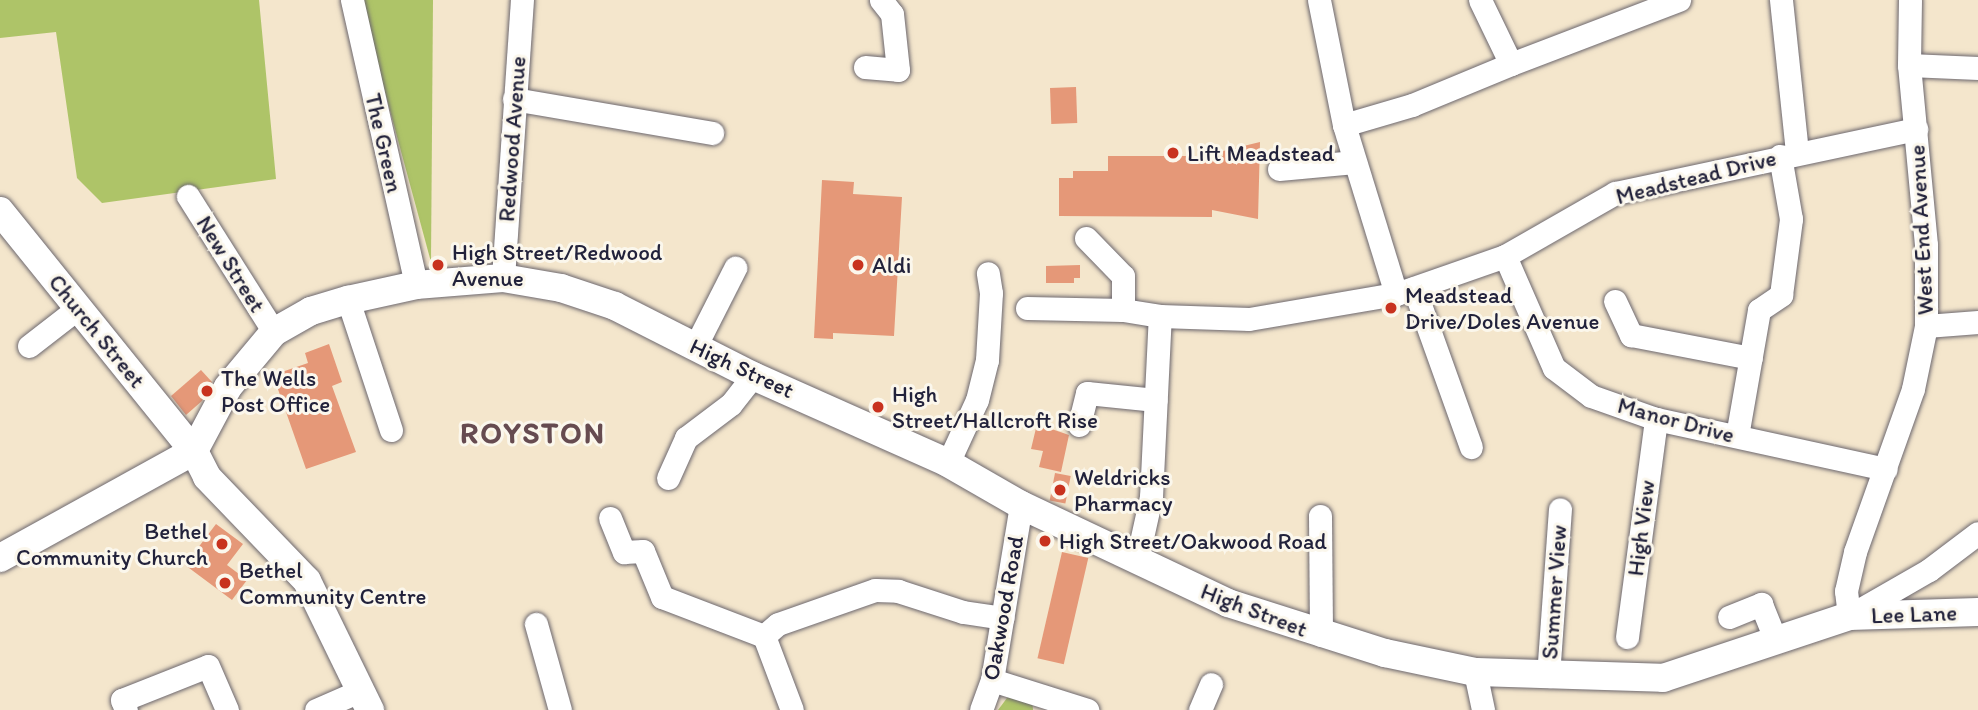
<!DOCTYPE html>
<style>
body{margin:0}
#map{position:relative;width:1978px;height:710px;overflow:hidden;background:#f4e6cc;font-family:Itim,sans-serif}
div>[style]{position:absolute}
.green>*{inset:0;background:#aec468}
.building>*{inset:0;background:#e59878;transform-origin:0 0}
.roads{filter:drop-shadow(0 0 2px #6c676e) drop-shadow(0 0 2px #6c676e)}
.minor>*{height:23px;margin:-11.5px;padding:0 11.5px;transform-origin:11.5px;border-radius:11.5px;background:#fff}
.major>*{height:28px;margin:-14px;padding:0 14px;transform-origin:14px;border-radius:14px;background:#fff}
.dots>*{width:19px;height:19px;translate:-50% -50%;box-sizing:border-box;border:4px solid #fbf7ec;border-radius:50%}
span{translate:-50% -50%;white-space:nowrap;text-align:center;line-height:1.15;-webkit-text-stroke:6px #fbf7ec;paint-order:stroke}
.street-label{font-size:23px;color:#22223b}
.poi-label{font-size:23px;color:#22223b}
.left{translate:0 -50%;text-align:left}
.right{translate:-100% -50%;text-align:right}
.district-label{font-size:30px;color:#664b50;font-weight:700;letter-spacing:2px}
</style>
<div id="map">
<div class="green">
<div style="clip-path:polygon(0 0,259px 0,276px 179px,102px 203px,77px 178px,56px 32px,0 38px)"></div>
<div style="clip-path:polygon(360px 0,433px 0,431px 262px)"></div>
<div style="clip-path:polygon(1010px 694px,1032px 699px,1033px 710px,998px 710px)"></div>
</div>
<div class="building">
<div style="left:1076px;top:87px;width:36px;height:26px;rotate:88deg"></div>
<div style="clip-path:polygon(1260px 142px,1258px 219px,1212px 210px,1212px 217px,1059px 216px,1059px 178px,1073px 178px,1073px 171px,1108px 171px,1108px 156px,1223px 156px,1223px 151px)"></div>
<div style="clip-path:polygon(822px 180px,854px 182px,853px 194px,902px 197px,894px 336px,833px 333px,833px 339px,814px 338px)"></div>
<div style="clip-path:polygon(1080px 265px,1080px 278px,1074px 278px,1074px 283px,1046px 283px,1046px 266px)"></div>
<div style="clip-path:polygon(329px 344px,342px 382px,332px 386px,356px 452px,306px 469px,273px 375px,308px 363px,305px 353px)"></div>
<div style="clip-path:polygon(201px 370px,212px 382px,202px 401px,186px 415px,171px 396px)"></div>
<div style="clip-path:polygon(1037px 424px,1069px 435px,1061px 472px,1039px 467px,1043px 451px,1031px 449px)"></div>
<div style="left:1055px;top:473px;width:16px;height:28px;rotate:11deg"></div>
<div style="clip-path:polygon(216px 524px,243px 544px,227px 565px,247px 580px,232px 600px,185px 565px)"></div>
<div style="left:1062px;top:552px;width:27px;height:109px;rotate:13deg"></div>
</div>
<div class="roads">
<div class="minor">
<div style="left:352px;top:0;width:292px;rotate:77.3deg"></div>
<div style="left:1319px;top:0;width:127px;rotate:78.7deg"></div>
<div style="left:1344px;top:125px;width:177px;rotate:72.9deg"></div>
<div style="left:1480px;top:0;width:71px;rotate:64.2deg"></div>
<div style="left:1511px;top:64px;width:180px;rotate:-20.9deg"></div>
<div style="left:1781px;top:0;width:153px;rotate:84deg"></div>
<div style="left:1910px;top:0;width:65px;rotate:90.9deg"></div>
<div style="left:1909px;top:65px;width:181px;rotate:84.6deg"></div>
<div style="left:1926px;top:245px;width:81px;rotate:90deg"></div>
<div style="left:1926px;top:326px;width:64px;rotate:101.7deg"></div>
<div style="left:1913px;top:389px;width:173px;rotate:109.6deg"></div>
<div style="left:1855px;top:552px;width:40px;rotate:103deg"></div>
<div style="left:1846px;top:591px;width:25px;rotate:83deg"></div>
<div style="left:1849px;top:616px;width:92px;rotate:-29.9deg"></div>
<div style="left:1929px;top:570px;width:61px;rotate:-37.1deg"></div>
<div style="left:1909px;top:65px;width:69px;rotate:2.5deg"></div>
<div style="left:865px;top:67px;width:33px;rotate:5deg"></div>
<div style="left:898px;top:70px;width:56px;rotate:-96.1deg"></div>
<div style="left:892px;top:14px;width:18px;rotate:-128deg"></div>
<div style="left:514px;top:99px;width:201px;rotate:9.7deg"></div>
<div style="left:1344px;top:125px;width:71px;rotate:-16.4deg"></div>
<div style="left:1412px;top:105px;width:107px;rotate:-22.5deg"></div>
<div style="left:1279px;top:169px;width:76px;rotate:-5.3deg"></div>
<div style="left:188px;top:196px;width:161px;rotate:57.7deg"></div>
<div style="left:1086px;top:238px;width:53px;rotate:45.8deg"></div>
<div style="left:1123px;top:276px;width:34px;rotate:90deg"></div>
<div style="left:1505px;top:256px;width:122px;rotate:66.4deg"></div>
<div style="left:1554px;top:368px;width:46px;rotate:37.1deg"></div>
<div style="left:1591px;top:396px;width:69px;rotate:19.5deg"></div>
<div style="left:1656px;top:419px;width:235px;rotate:12.3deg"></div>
<div style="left:503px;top:278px;width:279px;rotate:-86.1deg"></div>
<div style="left:1414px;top:288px;width:169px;rotate:70.3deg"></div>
<div style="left:348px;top:300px;width:137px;rotate:71.7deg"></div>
<div style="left:1615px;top:301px;width:38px;rotate:65deg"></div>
<div style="left:1631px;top:335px;width:122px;rotate:10.9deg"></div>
<div style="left:1027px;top:308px;width:96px;rotate:1.2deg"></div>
<div style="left:1123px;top:310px;width:37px;rotate:9deg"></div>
<div style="left:1926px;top:326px;width:52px;rotate:-4.4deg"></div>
<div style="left:29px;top:346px;width:62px;rotate:-37.8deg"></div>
<div style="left:695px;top:347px;width:89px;rotate:-63.1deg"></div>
<div style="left:1079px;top:425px;width:33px;rotate:-76deg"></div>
<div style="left:1087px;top:393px;width:69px;rotate:5.8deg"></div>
<div style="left:1737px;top:436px;width:128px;rotate:-80.1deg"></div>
<div style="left:1759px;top:310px;width:27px;rotate:-34deg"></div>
<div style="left:1781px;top:295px;width:77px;rotate:-82.5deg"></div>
<div style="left:1791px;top:219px;width:64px;rotate:-99.9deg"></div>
<div style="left:948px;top:463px;width:69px;rotate:-65.3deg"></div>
<div style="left:977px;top:400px;width:41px;rotate:-76deg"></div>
<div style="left:987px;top:360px;width:67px;rotate:-86.6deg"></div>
<div style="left:991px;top:293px;width:20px;rotate:-99deg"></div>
<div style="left:668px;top:478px;width:44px;rotate:-65.8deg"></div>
<div style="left:686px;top:438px;width:56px;rotate:-37.1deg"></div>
<div style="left:731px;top:404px;width:36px;rotate:-52deg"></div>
<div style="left:1320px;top:516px;width:119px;rotate:89.5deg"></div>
<div style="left:610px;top:518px;width:37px;rotate:68deg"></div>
<div style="left:624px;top:552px;width:19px;rotate:-3deg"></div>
<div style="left:643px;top:551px;width:50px;rotate:67.6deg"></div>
<div style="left:662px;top:597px;width:109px;rotate:20.9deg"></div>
<div style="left:764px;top:636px;width:79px;rotate:69.3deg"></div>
<div style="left:1137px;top:560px;width:65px;rotate:-77.5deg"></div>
<div style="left:1151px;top:497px;width:181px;rotate:-87.2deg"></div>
<div style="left:1160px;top:316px;width:89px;rotate:1.9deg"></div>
<div style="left:1249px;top:319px;width:149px;rotate:-9.7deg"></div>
<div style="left:1396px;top:294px;width:115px;rotate:-19.2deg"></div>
<div style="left:1505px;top:256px;width:127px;rotate:-29.8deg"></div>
<div style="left:1615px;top:193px;width:308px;rotate:-12deg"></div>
<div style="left:1729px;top:617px;width:35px;rotate:-22deg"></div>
<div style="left:1761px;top:604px;width:37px;rotate:68deg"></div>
<div style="left:536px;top:624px;width:89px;rotate:74.4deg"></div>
<div style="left:764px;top:636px;width:18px;rotate:-41deg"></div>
<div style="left:778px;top:624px;width:103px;rotate:-19.3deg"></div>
<div style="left:875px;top:590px;width:23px;rotate:2deg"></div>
<div style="left:898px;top:591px;width:68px;rotate:17.9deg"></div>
<div style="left:963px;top:612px;width:40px;rotate:8.5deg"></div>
<div style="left:1627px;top:637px;width:220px;rotate:-82.4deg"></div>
<div style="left:1475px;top:672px;width:39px;rotate:78deg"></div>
<div style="left:1548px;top:676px;width:167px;rotate:-85.9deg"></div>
<div style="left:992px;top:680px;width:100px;rotate:17.5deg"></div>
<div style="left:126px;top:710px;width:11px;rotate:-112deg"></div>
<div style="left:122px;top:700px;width:92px;rotate:-21.6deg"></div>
<div style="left:208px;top:666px;width:48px;rotate:66.6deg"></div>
<div style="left:316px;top:710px;width:50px;rotate:-23.5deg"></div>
<div style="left:981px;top:710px;width:32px;rotate:-70deg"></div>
<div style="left:992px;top:680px;width:177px;rotate:-80.6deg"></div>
<div style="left:1200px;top:710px;width:28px;rotate:-67deg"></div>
</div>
<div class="major">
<div style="left:0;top:211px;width:309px;rotate:51.1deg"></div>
<div style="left:194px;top:451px;width:29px;rotate:63deg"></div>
<div style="left:207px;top:477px;width:144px;rotate:46.1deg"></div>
<div style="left:307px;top:581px;width:144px;rotate:64deg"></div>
<div style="left:194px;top:451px;width:72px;rotate:-62deg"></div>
<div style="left:228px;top:387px;width:72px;rotate:-50.1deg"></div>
<div style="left:274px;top:332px;width:43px;rotate:-29.6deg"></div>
<div style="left:311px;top:311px;width:39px;rotate:-17deg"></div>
<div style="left:348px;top:300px;width:70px;rotate:-12.4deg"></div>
<div style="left:416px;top:285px;width:87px;rotate:-4.6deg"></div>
<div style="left:503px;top:278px;width:59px;rotate:9.8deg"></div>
<div style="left:561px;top:288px;width:57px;rotate:18.4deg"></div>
<div style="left:615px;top:306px;width:155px;rotate:26.9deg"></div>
<div style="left:753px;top:376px;width:214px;rotate:24deg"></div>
<div style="left:948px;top:463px;width:84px;rotate:29.9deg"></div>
<div style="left:1021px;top:505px;width:229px;rotate:25.3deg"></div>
<div style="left:1228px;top:603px;width:165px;rotate:17.7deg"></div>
<div style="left:1385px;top:653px;width:92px;rotate:11.9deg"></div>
<div style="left:1475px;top:672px;width:188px;rotate:1.8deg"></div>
<div style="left:1663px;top:678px;width:196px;rotate:-18.4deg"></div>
<div style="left:1849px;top:616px;width:129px;rotate:-1.8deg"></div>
<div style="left:0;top:558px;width:222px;rotate:-28.9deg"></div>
</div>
</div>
<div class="dots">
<div style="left:1173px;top:153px;background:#c8321e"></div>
<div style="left:438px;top:265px;background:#c8321e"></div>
<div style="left:858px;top:265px;background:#c8321e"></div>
<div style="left:1391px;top:308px;background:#c8321e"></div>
<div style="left:207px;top:391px;background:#c8321e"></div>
<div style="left:878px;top:407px;background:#c8321e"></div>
<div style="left:1060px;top:490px;background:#c8321e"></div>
<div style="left:1045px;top:541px;background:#c8321e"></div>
<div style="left:222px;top:544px;background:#c8321e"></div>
<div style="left:225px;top:583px;background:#c8321e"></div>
</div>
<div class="street-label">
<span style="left:512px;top:139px;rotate:-86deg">Redwood Avenue</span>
<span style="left:384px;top:143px;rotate:77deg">The Green</span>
<span style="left:1696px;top:177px;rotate:-14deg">Meadstead Drive</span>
<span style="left:1921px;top:230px;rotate:-93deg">West End Avenue</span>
<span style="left:231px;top:264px;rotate:58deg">New Street</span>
<span style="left:97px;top:331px;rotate:51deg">Church Street</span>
<span style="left:742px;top:368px;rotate:25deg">High Street</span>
<span style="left:1676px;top:420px;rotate:15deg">Manor Drive</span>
<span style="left:1641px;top:528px;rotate:-83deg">High View</span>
<span style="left:1554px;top:592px;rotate:-86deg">Summer View</span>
<span style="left:1003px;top:608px;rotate:-80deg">Oakwood Road</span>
<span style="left:1254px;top:610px;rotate:21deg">High Street</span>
<span style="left:1914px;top:614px;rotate:-2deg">Lee Lane</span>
</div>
<div class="poi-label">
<span class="left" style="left:1187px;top:153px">Lift Meadstead</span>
<span class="left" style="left:452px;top:265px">High Street/Redwood<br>Avenue</span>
<span class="left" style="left:872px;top:265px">Aldi</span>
<span class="left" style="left:1405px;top:308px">Meadstead<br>Drive/Doles Avenue</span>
<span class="left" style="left:221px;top:391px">The Wells<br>Post Office</span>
<span class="left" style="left:892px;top:407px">High<br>Street/Hallcroft Rise</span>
<span class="left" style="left:1074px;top:490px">Weldricks<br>Pharmacy</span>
<span class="right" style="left:208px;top:544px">Bethel<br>Community Church</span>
<span class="left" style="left:1059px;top:541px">High Street/Oakwood Road</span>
<span class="left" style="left:239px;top:583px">Bethel<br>Community Centre</span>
</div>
<div class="district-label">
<span style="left:533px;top:433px">ROYSTON</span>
</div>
</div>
